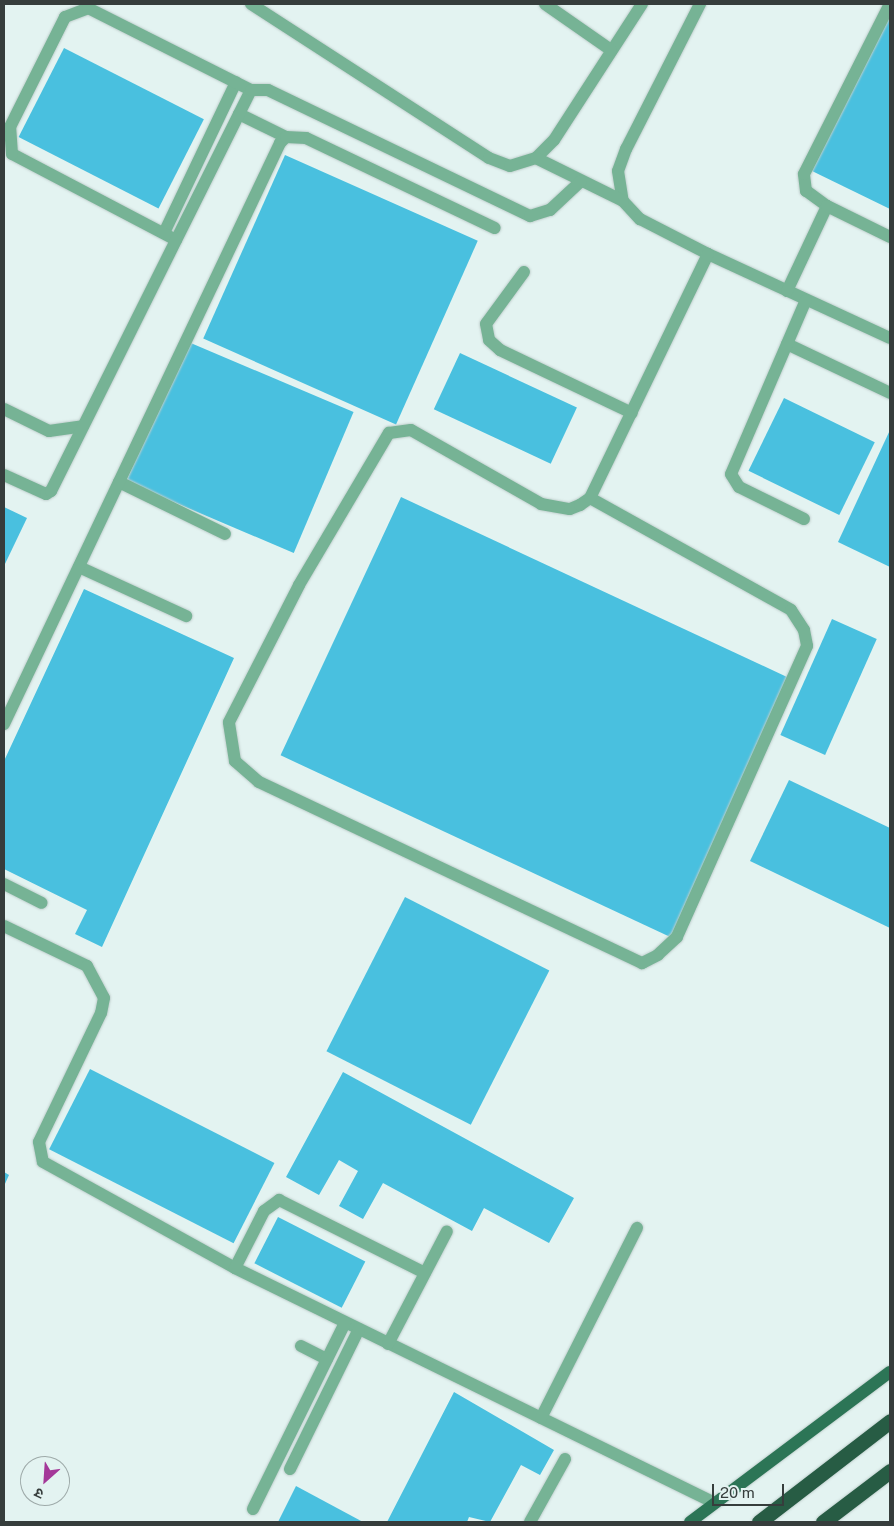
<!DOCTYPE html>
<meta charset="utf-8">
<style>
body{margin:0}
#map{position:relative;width:894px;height:1526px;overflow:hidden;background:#e3f3f1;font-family:"Public Sans","Noto Sans Devanagari",sans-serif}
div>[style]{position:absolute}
.building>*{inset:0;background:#49c0df;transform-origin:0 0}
.roads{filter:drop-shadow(0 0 1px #c0cfcd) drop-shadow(0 0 1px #c0cfcd)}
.minor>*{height:12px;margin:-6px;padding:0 6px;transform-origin:6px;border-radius:6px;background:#76b395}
.major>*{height:12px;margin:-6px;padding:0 6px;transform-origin:6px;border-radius:6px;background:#2c7556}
.highway>*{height:15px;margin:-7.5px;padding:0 7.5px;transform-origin:7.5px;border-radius:7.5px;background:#275c44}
span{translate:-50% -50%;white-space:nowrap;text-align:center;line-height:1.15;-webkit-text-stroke:4px #e3f3f1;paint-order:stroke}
.frame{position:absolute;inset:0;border:5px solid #363d3c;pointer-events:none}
.north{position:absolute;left:20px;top:1456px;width:50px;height:50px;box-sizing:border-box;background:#e3f3f1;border:1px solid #9eaaa9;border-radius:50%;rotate:206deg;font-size:14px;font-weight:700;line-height:20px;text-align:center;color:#363d3c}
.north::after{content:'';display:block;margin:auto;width:18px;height:22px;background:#a43899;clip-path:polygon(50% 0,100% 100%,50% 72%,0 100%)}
.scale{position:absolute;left:712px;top:1484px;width:72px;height:22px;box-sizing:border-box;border:2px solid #363d3c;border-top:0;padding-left:6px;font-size:15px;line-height:18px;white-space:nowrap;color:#363d3c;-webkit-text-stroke:4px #e3f3f1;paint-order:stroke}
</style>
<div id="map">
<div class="building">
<div style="clip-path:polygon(890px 12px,890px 209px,812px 171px)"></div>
<div style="left:64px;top:48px;width:157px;height:100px;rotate:27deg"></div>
<div style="left:285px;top:155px;width:211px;height:201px;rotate:24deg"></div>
<div style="left:186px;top:341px;width:182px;height:153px;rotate:23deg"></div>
<div style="left:460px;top:353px;width:129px;height:62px;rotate:25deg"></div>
<div style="left:784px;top:398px;width:101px;height:81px;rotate:26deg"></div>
<div style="clip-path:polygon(890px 430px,890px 567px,838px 542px)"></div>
<div style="left:401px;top:497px;width:433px;height:285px;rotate:25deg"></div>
<div style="clip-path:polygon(4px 507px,27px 518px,4px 566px)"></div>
<div style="clip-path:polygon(84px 589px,234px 658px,102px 947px,75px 934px,87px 910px,4px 869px,4px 761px)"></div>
<div style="left:832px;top:619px;width:49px;height:127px;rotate:24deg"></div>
<div style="clip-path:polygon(789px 780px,890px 828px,890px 928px,750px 861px)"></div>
<div style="left:405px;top:897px;width:162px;height:173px;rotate:27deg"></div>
<div style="left:90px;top:1069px;width:207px;height:90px;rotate:27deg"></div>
<div style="clip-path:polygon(343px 1072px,574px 1198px,549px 1243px,484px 1208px,472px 1231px,383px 1183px,363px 1219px,339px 1206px,358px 1171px,339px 1160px,319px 1195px,286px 1177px)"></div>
<div style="clip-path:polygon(4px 1172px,9px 1175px,4px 1186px)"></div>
<div style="left:278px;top:1217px;width:98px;height:52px;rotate:27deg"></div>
<div style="clip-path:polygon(454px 1392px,554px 1450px,540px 1475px,521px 1465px,490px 1522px,469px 1517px,467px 1522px,387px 1522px)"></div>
<div style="clip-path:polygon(296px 1486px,363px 1522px,278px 1522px)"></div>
</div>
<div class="roads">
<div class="minor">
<div style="left:251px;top:4px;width:283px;rotate:32.9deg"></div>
<div style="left:489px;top:158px;width:22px;rotate:21deg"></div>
<div style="left:510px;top:166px;width:27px;rotate:-17deg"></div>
<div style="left:536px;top:158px;width:25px;rotate:-45deg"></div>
<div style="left:554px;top:140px;width:162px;rotate:-57.1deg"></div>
<div style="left:545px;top:4px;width:80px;rotate:34.9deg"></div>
<div style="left:700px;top:4px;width:163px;rotate:117deg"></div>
<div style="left:626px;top:149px;width:23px;rotate:110deg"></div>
<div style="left:618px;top:171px;width:30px;rotate:81deg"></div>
<div style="left:623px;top:201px;width:25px;rotate:47deg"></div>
<div style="left:640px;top:219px;width:76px;rotate:27.2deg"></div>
<div style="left:708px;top:254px;width:200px;rotate:24.8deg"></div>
<div style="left:239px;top:114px;width:52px;rotate:26.1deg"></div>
<div style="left:536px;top:158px;width:97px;rotate:26.3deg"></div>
<div style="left:827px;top:206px;width:26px;rotate:-144deg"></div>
<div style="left:806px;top:191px;width:17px;rotate:-97deg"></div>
<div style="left:804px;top:174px;width:191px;rotate:-63.2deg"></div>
<div style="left:164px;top:233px;width:167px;rotate:-64.5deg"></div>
<div style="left:176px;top:240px;width:185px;rotate:-152.3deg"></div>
<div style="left:12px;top:154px;width:27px;rotate:-94deg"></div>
<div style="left:10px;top:127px;width:123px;rotate:-63.4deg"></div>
<div style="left:65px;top:17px;width:25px;rotate:-21deg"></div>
<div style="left:88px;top:8px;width:182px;rotate:26.7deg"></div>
<div style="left:524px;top:272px;width:64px;rotate:126.2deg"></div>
<div style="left:486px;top:324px;width:16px;rotate:79deg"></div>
<div style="left:489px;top:340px;width:15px;rotate:42deg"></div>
<div style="left:500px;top:350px;width:146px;rotate:25.5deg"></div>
<div style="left:787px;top:291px;width:94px;rotate:-64.8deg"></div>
<div style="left:827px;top:206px;width:70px;rotate:26.2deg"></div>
<div style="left:787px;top:344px;width:114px;rotate:25.4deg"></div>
<div style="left:4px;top:409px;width:50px;rotate:26.1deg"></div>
<div style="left:49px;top:431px;width:34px;rotate:-8deg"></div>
<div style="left:4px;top:475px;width:46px;rotate:24.3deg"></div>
<div style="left:46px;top:494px;width:6px;rotate:-31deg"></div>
<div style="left:51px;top:491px;width:448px;rotate:-63.5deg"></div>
<div style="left:251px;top:90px;width:17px"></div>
<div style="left:268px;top:90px;width:291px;rotate:25.7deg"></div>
<div style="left:530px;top:216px;width:21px;rotate:-17deg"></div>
<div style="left:550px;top:210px;width:42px;rotate:-43.1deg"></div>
<div style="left:119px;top:482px;width:118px;rotate:26.1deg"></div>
<div style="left:590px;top:498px;width:230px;rotate:29.1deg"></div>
<div style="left:791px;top:610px;width:24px;rotate:57deg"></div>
<div style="left:804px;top:630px;width:16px;rotate:79deg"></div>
<div style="left:807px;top:646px;width:319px;rotate:114.1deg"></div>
<div style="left:677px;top:937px;width:26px;rotate:137deg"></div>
<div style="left:658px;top:955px;width:18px;rotate:153deg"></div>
<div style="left:642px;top:963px;width:424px;rotate:-154.7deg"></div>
<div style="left:259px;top:782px;width:32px;rotate:-139deg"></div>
<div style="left:235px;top:761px;width:39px;rotate:-99deg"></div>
<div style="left:229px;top:722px;width:154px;rotate:-62.9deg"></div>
<div style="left:299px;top:585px;width:177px;rotate:-59.4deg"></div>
<div style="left:389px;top:433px;width:22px;rotate:-8deg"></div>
<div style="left:411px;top:430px;width:150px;rotate:29.6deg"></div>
<div style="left:541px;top:504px;width:29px;rotate:10deg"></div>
<div style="left:570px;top:509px;width:11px;rotate:-22deg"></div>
<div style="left:580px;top:505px;width:12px;rotate:-35deg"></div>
<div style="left:590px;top:498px;width:271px;rotate:-64.2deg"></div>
<div style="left:804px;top:519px;width:72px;rotate:-153.8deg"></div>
<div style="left:739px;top:487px;width:15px;rotate:-122deg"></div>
<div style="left:731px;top:474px;width:189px;rotate:-66.7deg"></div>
<div style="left:79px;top:567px;width:118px;rotate:24.6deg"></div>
<div style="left:4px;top:724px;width:643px;rotate:-64.59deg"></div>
<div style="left:280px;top:143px;width:8px;rotate:-45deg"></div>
<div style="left:286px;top:137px;width:20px;rotate:3deg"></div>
<div style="left:306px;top:138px;width:209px;rotate:25.5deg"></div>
<div style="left:4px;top:884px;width:42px;rotate:26.6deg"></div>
<div style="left:4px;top:926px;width:92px;rotate:25.7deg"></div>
<div style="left:87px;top:966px;width:36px;rotate:62deg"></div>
<div style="left:104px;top:998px;width:15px;rotate:101deg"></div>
<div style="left:101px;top:1013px;width:143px;rotate:115.7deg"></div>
<div style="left:39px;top:1142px;width:20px;rotate:79deg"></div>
<div style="left:43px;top:1162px;width:219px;rotate:28.9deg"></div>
<div style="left:235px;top:1268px;width:534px;rotate:26.09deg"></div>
<div style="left:235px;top:1268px;width:64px;rotate:-63deg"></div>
<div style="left:264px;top:1211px;width:19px;rotate:-36deg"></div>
<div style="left:279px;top:1200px;width:163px;rotate:26.6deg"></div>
<div style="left:388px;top:1344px;width:127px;rotate:-62.4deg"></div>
<div style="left:301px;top:1346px;width:29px;rotate:27deg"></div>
<div style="left:541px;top:1418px;width:213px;rotate:-63.2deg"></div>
<div style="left:290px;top:1469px;width:156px;rotate:-63.8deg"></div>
<div style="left:253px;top:1509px;width:208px;rotate:-63.7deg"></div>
<div style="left:530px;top:1522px;width:72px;rotate:-60.9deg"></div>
</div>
<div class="major">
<div style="left:690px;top:1522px;width:250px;rotate:-36.9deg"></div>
</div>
<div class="highway">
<div style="left:759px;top:1522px;width:165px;rotate:-37.6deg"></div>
<div style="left:823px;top:1522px;width:84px;rotate:-37.3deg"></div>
</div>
</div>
<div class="frame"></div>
<div class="north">उ</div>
<div class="scale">20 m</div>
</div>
